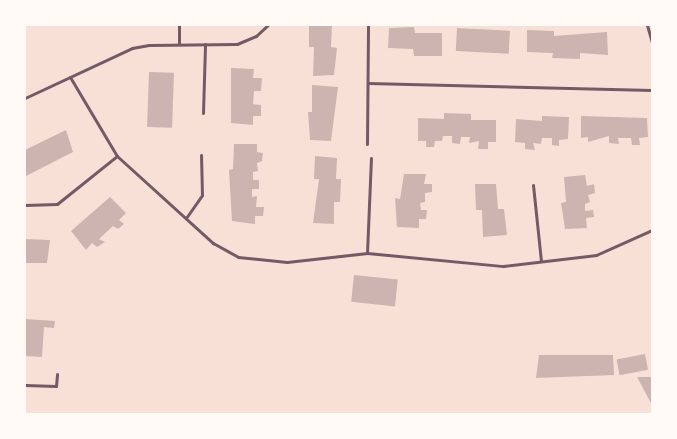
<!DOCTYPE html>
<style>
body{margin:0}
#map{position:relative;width:677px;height:439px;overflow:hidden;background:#f7e1d7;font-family:"PT Sans Narrow",sans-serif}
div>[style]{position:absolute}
.building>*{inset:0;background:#ccb4b1;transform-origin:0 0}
.service>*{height:3px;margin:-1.5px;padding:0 1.5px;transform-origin:1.5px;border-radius:1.5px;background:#755966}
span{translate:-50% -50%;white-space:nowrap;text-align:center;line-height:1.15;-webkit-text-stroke:3px #fffaf5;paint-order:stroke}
.frame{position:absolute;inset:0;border:26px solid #fffaf5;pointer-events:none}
</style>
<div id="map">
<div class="building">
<div style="clip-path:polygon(309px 25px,332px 25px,331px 47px,337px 48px,334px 75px,313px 76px,314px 47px,309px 47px)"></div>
<div style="clip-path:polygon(414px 27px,415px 33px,442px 33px,442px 56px,414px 56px,413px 49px,388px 48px,389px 28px)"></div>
<div style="left:457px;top:28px;width:53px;height:23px;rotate:3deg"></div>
<div style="clip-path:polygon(527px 30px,554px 31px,554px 36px,607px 32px,608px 55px,580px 53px,580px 59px,552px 58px,553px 53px,527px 52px)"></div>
<div style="clip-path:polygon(231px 68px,254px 69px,253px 78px,262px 78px,261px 91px,254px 91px,253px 104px,261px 105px,261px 116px,253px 116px,253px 125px,231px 123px)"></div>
<div style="left:149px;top:72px;width:25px;height:55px;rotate:2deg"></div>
<div style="clip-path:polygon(312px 85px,338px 87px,331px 141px,310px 140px,308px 112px,312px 112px)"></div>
<div style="clip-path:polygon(444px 113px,471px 114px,471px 120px,496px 120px,496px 142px,488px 142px,488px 149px,478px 149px,479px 141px,469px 143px,470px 137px,461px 137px,460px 144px,452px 143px,452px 136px,443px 136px,442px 141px,435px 141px,434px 147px,426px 147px,426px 141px,418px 141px,418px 118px,444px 119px)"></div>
<div style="clip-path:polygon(542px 116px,569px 117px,568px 139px,559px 140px,559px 146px,552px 145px,552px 138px,542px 138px,541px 144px,533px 143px,535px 150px,525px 149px,525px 143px,515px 142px,516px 119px,542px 121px)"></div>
<div style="clip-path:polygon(581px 116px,647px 118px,648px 137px,639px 138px,640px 145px,632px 145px,631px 138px,618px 138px,619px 144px,609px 143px,609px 136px,588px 142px,588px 137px,581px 138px)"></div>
<div style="clip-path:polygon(66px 130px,73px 152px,26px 176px,25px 150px)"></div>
<div style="clip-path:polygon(234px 144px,257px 144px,257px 152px,263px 153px,262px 161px,257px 163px,258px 171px,253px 172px,253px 180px,259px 180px,259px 189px,252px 189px,252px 197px,257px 196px,256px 207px,264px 207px,263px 216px,255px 216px,255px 224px,232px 221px,229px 170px,233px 169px)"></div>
<div style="clip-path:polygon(315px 156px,337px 158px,336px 179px,341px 179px,340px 202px,334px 202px,334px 224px,313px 223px,319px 179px,314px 179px)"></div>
<div style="clip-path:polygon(404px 174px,426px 174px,424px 184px,432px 184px,432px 192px,425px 193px,425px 202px,420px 203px,421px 210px,427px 210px,426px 219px,419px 219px,419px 228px,397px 227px,395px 198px,400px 199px)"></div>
<div style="clip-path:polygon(585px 175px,587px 186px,594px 184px,595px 193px,588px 195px,590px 202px,585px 204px,585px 211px,593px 210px,594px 217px,586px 218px,587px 228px,565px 229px,561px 203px,566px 202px,564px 177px)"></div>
<div style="clip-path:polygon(475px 184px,496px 184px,498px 209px,504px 209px,507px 235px,483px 237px,482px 210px,476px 210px)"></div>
<div style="clip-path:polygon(110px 197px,126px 213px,119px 220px,124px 224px,118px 229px,113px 226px,99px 239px,105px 242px,97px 247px,92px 243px,86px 250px,71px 231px)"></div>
<div style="clip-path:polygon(25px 239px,50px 240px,47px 263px,25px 263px)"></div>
<div style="left:354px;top:275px;width:44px;height:27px;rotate:6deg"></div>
<div style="clip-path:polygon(25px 319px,55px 321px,54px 328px,44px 327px,42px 357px,25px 356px)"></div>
<div style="left:645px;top:354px;width:16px;height:29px;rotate:79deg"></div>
<div style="clip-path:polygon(539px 355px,613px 355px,614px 375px,536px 378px)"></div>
<div style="clip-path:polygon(637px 377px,652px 377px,652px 405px)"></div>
</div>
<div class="service">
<div style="left:647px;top:25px;width:19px;rotate:74deg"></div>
<div style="left:179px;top:44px;width:19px;rotate:-90deg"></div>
<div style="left:70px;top:77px;width:92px;rotate:59.3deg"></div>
<div style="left:117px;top:156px;width:130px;rotate:42.2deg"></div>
<div style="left:213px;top:243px;width:29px;rotate:29deg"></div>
<div style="left:238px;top:257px;width:49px;rotate:5.8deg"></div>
<div style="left:287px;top:262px;width:81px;rotate:-6.4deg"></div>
<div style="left:367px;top:253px;width:137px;rotate:5.5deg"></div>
<div style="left:503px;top:266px;width:94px;rotate:-6.7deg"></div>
<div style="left:596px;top:255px;width:61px;rotate:-24.1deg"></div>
<div style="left:368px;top:83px;width:284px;rotate:1.4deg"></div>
<div style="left:25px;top:98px;width:118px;rotate:-25deg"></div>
<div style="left:132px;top:48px;width:17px;rotate:-10deg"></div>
<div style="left:149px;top:45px;width:88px;rotate:-0.7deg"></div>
<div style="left:237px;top:44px;width:21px;rotate:-23deg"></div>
<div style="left:256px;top:36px;width:16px;rotate:-43deg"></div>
<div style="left:203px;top:113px;width:69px;rotate:-88.3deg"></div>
<div style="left:367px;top:144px;width:119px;rotate:-89.5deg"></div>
<div style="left:533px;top:185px;width:76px;rotate:84deg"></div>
<div style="left:25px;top:205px;width:32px;rotate:-2deg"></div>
<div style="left:57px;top:204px;width:77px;rotate:-38.7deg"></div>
<div style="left:186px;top:218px;width:28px;rotate:-55deg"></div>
<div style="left:202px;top:195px;width:40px;rotate:-91.4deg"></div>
<div style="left:367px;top:253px;width:95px;rotate:-87.6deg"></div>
<div style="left:25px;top:385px;width:31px;rotate:2deg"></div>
<div style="left:56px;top:386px;width:12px;rotate:-85deg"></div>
</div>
<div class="frame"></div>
</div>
